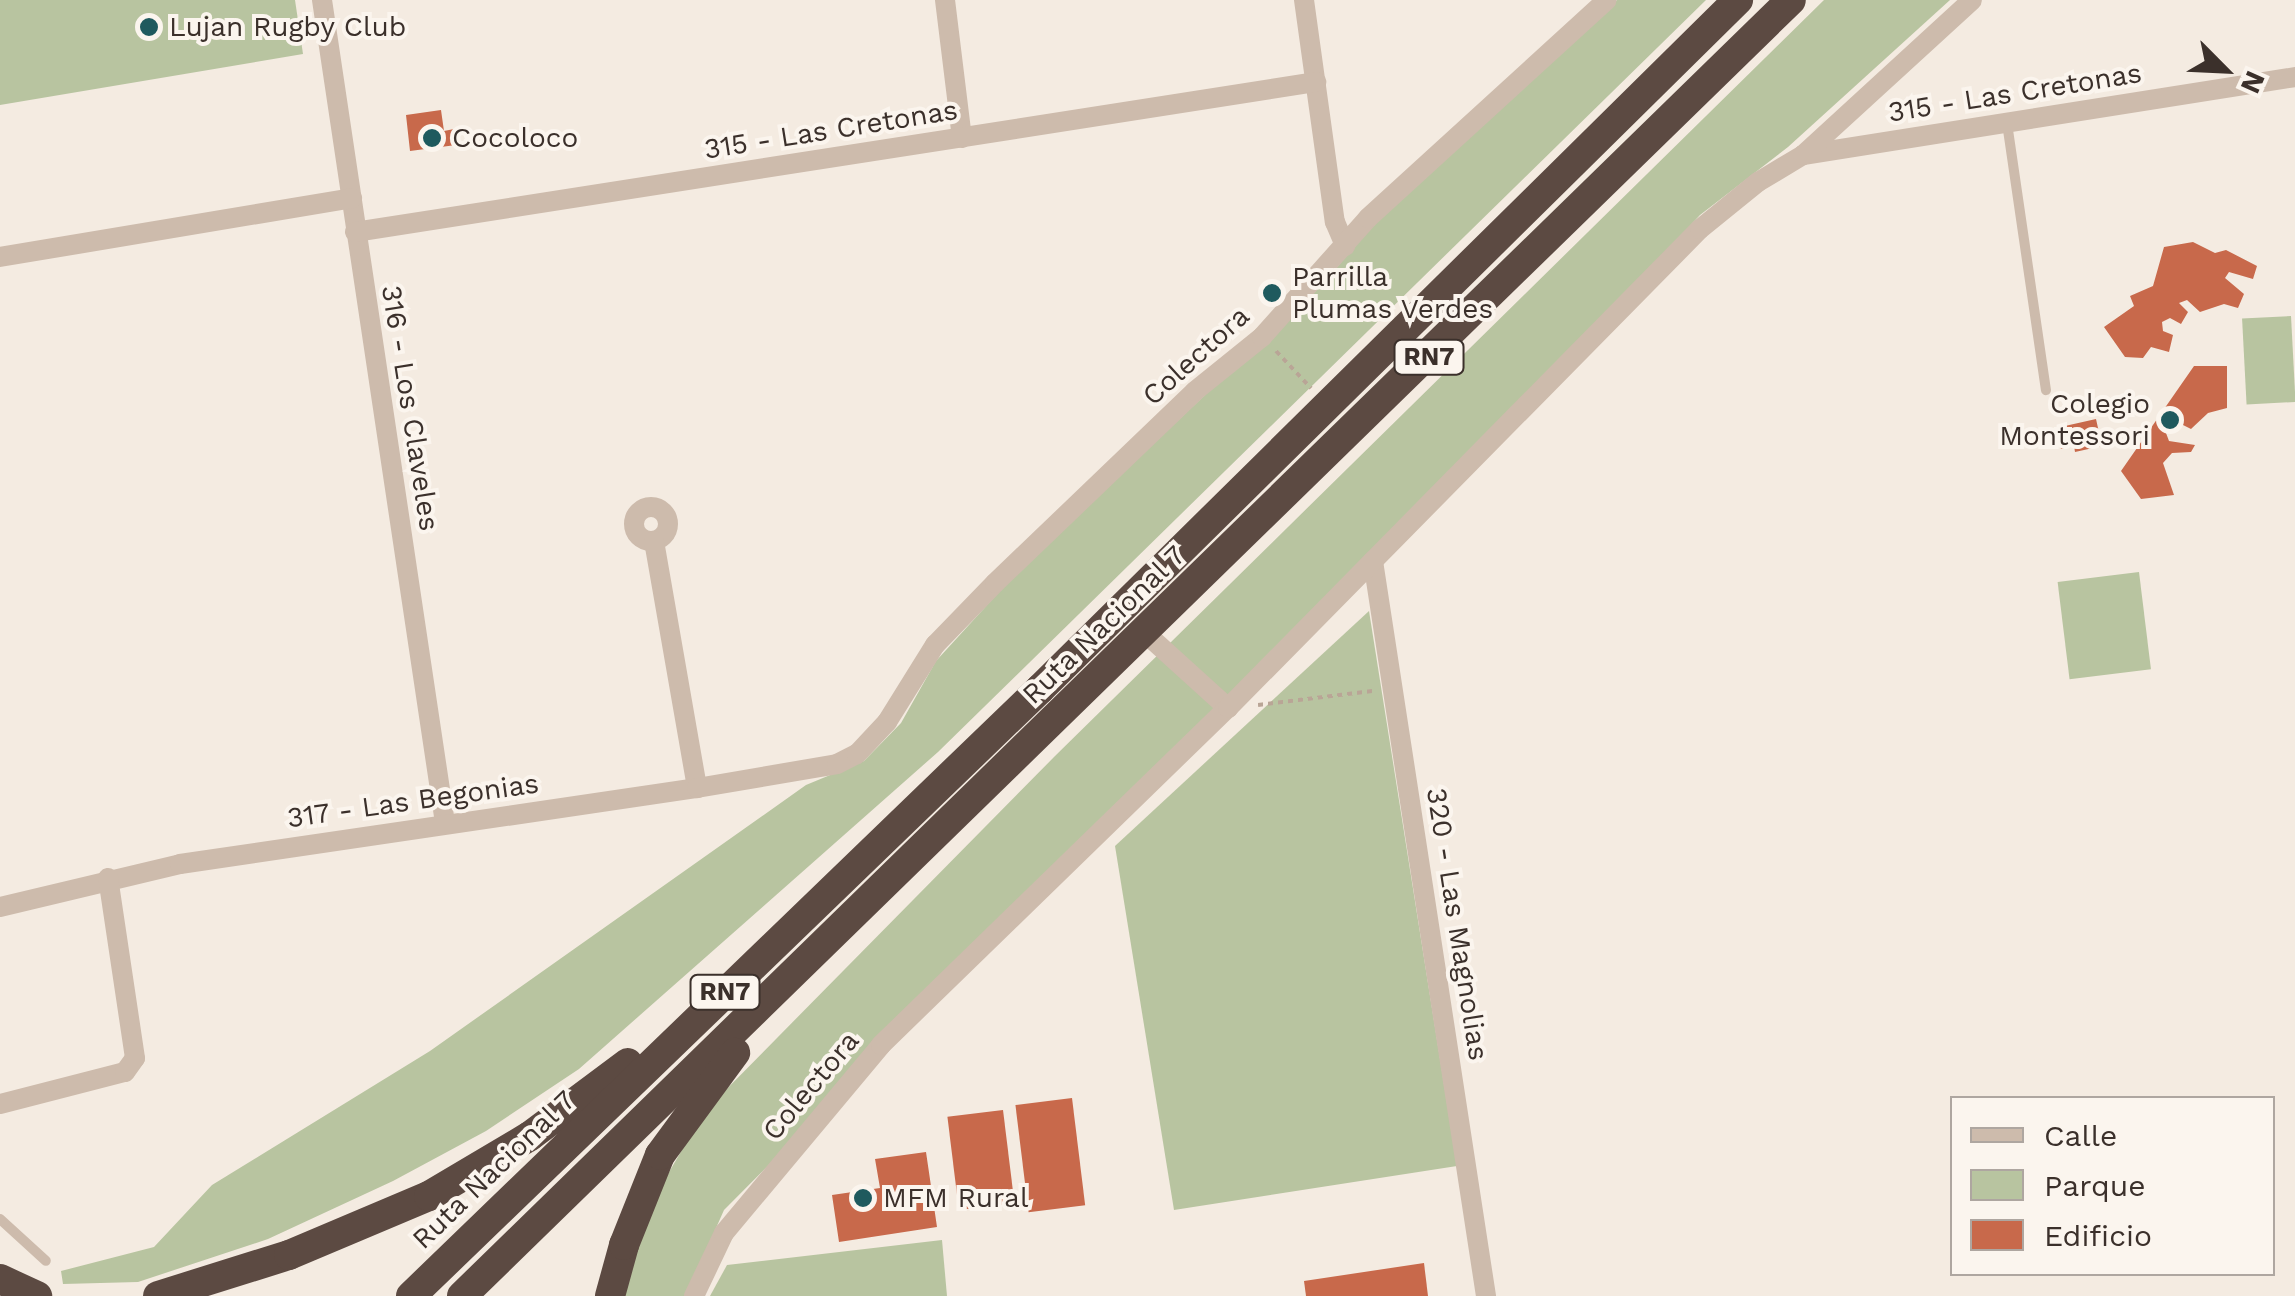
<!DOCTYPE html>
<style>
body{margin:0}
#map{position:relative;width:2295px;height:1296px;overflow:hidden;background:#f4ebe1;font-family:"Work Sans",sans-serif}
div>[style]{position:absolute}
.green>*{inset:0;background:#b8c4a0;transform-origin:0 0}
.building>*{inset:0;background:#c8694b;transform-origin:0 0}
.path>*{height:4px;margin-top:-2px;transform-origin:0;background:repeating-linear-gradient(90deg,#b9a596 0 5px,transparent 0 10px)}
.lane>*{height:10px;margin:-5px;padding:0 5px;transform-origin:5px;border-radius:5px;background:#cdbbac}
.street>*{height:20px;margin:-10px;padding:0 10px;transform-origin:10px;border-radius:10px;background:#cdbbac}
.street>.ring{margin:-10px;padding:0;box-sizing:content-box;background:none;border:20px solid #cdbbac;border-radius:50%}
.highway>*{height:30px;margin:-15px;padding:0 15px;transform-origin:15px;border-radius:15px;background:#5c4a42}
.dots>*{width:28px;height:28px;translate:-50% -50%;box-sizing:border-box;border:5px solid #fbf5ee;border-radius:50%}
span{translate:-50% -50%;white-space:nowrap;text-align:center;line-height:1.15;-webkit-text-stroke:8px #fbf5ee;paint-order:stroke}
.shield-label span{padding:2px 8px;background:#fbf5ee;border:2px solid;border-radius:8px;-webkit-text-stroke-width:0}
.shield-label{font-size:25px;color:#3b302b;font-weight:700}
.poi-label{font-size:28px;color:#3b302b}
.left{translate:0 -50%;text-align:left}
.right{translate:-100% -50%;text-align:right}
.street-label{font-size:28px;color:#3b302b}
.legend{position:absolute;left:1950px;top:1096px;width:325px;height:180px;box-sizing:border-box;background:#fbf5ee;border:2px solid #aea6a0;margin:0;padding:12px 18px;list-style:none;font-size:30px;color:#3b302b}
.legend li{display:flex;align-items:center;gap:20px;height:50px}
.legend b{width:50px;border:2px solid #aea6a0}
.north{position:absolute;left:2175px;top:20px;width:100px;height:100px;-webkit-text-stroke:8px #fbf5ee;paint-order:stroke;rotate:114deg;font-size:28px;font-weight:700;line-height:40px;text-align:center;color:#3b302b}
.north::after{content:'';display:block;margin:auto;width:35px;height:45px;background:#3b302b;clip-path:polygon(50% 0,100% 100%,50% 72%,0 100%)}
</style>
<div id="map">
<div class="green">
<div style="clip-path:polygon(0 0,295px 0,303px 54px,0 105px)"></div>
<div style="clip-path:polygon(1617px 0,1706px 0,938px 752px,579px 1069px,486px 1131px,393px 1181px,268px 1239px,138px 1282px,63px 1284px,61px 1271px,154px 1247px,212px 1185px,430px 1051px,806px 785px,864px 761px,901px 723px,936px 661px,1021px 568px,1323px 284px,1383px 212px)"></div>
<div style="clip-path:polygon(1824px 0,1950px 0,1788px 147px,1700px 215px,1527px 401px,724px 1210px,686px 1296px,623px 1296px,643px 1217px,704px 1112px,1055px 756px)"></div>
<div style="left:2291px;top:316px;width:86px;height:49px;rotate:87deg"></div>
<div style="left:2139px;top:572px;width:98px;height:82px;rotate:83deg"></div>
<div style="clip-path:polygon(1369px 611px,1457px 1166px,1174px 1210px,1115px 846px)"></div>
<div style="clip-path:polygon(942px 1240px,947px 1296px,710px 1296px,727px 1265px)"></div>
</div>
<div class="building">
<div style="clip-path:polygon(441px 110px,444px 131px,454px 129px,456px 145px,410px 151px,406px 115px)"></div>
<div style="clip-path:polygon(2193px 242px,2215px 253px,2226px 250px,2257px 266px,2253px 279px,2229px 272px,2225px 278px,2244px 294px,2238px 308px,2224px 304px,2200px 312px,2187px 300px,2179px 303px,2188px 312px,2181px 324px,2170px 318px,2162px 322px,2163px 331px,2173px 335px,2169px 352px,2151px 347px,2143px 358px,2125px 357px,2104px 327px,2134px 306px,2130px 296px,2153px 286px,2164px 247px)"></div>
<div style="clip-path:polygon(2194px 366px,2227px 366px,2227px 408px,2208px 413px,2191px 429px,2177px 422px,2166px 433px,2169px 441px,2195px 445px,2191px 452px,2172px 453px,2163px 463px,2174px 495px,2141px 499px,2121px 471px)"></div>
<div style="clip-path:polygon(2096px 419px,2102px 446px,2075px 452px,2074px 446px,2061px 449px,2056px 428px)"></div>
<div style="left:1072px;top:1098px;width:108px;height:57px;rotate:83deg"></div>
<div style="left:1003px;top:1110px;width:94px;height:56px;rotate:83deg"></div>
<div style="clip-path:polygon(926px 1152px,937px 1227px,839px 1242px,832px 1195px,880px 1188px,875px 1159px)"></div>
<div style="clip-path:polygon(1424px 1263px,1428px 1296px,1306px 1296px,1304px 1281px)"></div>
</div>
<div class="path">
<div style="left:1276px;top:351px;width:51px;rotate:46.6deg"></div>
<div style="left:1258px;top:705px;width:115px;rotate:-7deg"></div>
</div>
<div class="lane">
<div style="left:2007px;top:123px;width:270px;rotate:81.7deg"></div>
<div style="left:0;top:1219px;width:62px;rotate:42.4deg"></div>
</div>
<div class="street">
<div style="left:322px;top:0;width:832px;rotate:81.5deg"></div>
<div style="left:945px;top:0;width:139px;rotate:83deg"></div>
<div style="left:1304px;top:0;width:224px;rotate:82.1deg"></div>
<div style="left:1335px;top:222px;width:26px;rotate:67deg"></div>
<div style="left:1803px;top:155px;width:498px;rotate:-9deg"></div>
<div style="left:355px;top:232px;width:973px;rotate:-8.87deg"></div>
<div style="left:0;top:257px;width:357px;rotate:-9.5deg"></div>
<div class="ring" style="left:634px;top:507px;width:14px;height:14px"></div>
<div style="left:654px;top:541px;width:251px;rotate:80.1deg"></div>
<div style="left:1373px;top:561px;width:744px;rotate:81.26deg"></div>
<div style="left:1143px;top:631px;width:115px;rotate:42.2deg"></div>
<div style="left:0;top:907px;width:185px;rotate:-13.4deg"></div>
<div style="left:180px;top:864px;width:523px;rotate:-8.36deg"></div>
<div style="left:697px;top:788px;width:142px;rotate:-9.7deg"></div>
<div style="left:837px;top:764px;width:22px;rotate:-27deg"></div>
<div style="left:857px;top:754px;width:44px;rotate:-46.8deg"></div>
<div style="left:887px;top:722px;width:91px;rotate:-58.1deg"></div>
<div style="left:935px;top:645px;width:86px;rotate:-45.9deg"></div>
<div style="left:995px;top:583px;width:277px;rotate:-43.8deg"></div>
<div style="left:1195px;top:391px;width:86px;rotate:-38.9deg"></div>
<div style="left:1262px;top:337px;width:159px;rotate:-48.3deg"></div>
<div style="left:1368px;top:218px;width:323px;rotate:-42.4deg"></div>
<div style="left:0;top:1104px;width:129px;rotate:-14.4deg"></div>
<div style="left:125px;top:1072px;width:17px;rotate:-54deg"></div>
<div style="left:135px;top:1058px;width:182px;rotate:-98.5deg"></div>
<div style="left:694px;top:1296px;width:70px;rotate:-64.5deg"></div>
<div style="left:724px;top:1233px;width:245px;rotate:-50.1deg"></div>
<div style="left:881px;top:1045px;width:484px;rotate:-44.2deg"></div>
<div style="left:1228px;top:708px;width:672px;rotate:-45.42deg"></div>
<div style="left:1700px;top:229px;width:75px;rotate:-39deg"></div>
<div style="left:1758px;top:182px;width:52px;rotate:-31deg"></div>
<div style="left:1803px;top:155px;width:229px;rotate:-42.5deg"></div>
</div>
<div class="highway">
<div style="left:0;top:1279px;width:41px;rotate:24.7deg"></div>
<div style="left:158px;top:1296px;width:137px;rotate:-17.4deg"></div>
<div style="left:289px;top:1255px;width:152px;rotate:-22.9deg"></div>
<div style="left:429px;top:1196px;width:117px;rotate:-30.7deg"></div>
<div style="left:530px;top:1136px;width:122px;rotate:-36.7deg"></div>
<div style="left:411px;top:1296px;width:874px;rotate:-43.98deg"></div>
<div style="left:1040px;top:689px;width:981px;rotate:-44.63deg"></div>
<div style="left:462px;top:1296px;width:1856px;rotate:-44.28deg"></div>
<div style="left:610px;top:1296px;width:53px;rotate:-74.6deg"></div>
<div style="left:624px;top:1245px;width:97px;rotate:-68.2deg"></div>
<div style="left:660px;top:1155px;width:127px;rotate:-53.7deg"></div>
</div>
<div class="dots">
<div style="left:149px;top:27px;background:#1f5a5e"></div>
<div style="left:432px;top:138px;background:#1f5a5e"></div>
<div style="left:1272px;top:293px;background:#1f5a5e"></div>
<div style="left:2170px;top:420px;background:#1f5a5e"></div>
<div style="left:863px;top:1198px;background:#1f5a5e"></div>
</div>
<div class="shield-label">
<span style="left:1429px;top:357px">RN7</span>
<span style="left:725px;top:992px">RN7</span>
</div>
<div class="poi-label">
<span class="left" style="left:169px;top:27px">Lujan Rugby Club</span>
<span class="left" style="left:452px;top:138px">Cocoloco</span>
<span class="left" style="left:1292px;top:293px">Parrilla<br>Plumas Verdes</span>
<span class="right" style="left:2150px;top:420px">Colegio<br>Montessori</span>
<span class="left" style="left:883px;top:1198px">MFM Rural</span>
</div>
<div class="street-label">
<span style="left:2015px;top:93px;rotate:-9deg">315 - Las Cretonas</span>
<span style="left:831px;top:130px;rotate:-9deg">315 - Las Cretonas</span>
<span style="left:1196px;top:356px;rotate:-42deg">Colectora</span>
<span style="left:410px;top:408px;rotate:81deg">316 - Los Claveles</span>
<span style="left:1104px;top:625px;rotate:-44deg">Ruta Nacional 7</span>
<span style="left:413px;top:801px;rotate:-8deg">317 - Las Begonias</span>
<span style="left:1457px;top:924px;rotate:81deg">320 - Las Magnolias</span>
<span style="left:811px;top:1086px;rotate:-50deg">Colectora</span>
<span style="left:494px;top:1170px;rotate:-44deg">Ruta Nacional 7</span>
</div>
<ul class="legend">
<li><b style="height:12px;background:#cdbbac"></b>Calle</li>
<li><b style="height:28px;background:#b8c4a0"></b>Parque</li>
<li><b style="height:28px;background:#c8694b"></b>Edificio</li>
</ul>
<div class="north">N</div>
</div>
